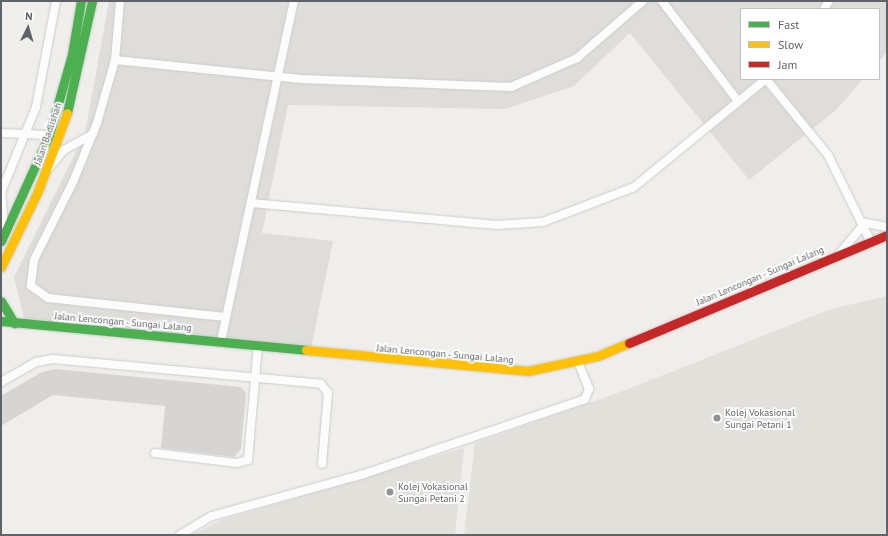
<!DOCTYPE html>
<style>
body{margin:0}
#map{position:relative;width:888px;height:536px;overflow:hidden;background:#efeeea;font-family:"PT Sans",sans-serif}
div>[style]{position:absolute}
.industrial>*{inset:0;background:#dfddda}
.education>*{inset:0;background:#e2e0da}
.building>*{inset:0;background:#d6d5d3}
.roads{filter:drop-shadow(0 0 1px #cbcccc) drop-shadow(0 0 1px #cbcccc)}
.street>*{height:8px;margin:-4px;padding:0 4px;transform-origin:4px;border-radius:4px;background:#fdfcfc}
.fast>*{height:9px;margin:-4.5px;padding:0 4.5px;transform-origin:4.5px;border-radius:4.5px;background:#4caf50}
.slow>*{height:9px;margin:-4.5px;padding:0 4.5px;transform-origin:4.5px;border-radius:4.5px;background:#ffc107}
.jam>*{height:9px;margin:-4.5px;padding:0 4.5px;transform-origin:4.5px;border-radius:4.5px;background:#c62828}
.dots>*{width:11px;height:11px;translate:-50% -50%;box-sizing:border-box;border:2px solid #fff;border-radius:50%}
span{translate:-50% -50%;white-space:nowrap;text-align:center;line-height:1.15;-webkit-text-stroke:3.5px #fff;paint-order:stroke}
.street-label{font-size:10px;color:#5f6368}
.poi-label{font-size:10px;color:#5f6368}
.left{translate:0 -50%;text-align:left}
.frame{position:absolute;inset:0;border:2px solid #5f6368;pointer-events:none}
.legend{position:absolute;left:740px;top:8px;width:140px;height:72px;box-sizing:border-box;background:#fff;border:1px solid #bfc1c3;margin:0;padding:5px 7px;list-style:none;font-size:12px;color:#5f6368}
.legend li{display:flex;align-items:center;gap:8px;height:20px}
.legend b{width:20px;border:1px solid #bfc1c3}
.north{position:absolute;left:8px;top:8px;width:40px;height:40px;-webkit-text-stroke:3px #fff;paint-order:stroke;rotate:5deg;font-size:11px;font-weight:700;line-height:16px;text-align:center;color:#5f6368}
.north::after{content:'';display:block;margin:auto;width:14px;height:18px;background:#5f6368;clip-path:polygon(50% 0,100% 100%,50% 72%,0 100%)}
</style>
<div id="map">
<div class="industrial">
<div style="clip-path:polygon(109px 1px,887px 1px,887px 52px,879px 61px,879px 9px,741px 9px,741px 79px,863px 79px,836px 110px,749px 180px,630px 33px,574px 86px,505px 109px,288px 105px,262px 233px,333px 241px,310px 353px,25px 323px,14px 277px,85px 133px)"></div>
</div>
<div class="education">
<div style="clip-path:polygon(887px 296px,887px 535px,464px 535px,475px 443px,620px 392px,831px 309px)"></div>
<div style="clip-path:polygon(464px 448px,455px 535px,192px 535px,221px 520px)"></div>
</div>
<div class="building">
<div style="clip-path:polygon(56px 369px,241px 387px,246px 393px,241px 449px,234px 457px,161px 448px,165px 406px,73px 397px,53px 395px,1px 426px,1px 396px,42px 372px)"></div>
</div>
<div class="roads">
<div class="street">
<div style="left:120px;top:1px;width:59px;rotate:94.8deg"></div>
<div style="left:115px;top:60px;width:66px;rotate:105.9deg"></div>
<div style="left:97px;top:123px;width:64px;rotate:112.1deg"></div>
<div style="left:73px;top:182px;width:87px;rotate:116.6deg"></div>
<div style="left:34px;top:260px;width:26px;rotate:97deg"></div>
<div style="left:31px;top:286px;width:21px;rotate:35deg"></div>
<div style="left:48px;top:298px;width:178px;rotate:6.1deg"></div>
<div style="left:662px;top:1px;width:126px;rotate:52.8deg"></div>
<div style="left:824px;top:9px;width:9px;rotate:-58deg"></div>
<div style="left:115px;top:60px;width:187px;rotate:5.8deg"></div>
<div style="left:301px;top:79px;width:210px;rotate:2.2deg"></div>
<div style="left:511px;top:87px;width:72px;rotate:-23.7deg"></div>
<div style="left:577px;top:58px;width:87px;rotate:-40.8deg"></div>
<div style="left:766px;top:79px;width:98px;rotate:50.8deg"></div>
<div style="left:828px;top:155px;width:97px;rotate:63.7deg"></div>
<div style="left:1px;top:133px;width:48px;rotate:2.4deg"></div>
<div style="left:50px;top:167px;width:22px;rotate:-51deg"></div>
<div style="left:64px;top:150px;width:33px;rotate:-29deg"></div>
<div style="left:1px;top:188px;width:43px;rotate:86deg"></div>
<div style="left:2px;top:190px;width:90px;rotate:-67.7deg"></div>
<div style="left:36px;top:107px;width:108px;rotate:-79.3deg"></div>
<div style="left:251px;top:203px;width:247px;rotate:5.1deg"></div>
<div style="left:497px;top:225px;width:46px;rotate:-3.7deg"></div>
<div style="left:543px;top:222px;width:97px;rotate:-21deg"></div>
<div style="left:634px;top:187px;width:171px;rotate:-39.3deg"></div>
<div style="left:861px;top:222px;width:26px;rotate:11deg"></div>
<div style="left:839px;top:254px;width:38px;rotate:-50deg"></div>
<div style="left:221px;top:341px;width:348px;rotate:-77.9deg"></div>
<div style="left:1px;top:382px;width:40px;rotate:-29.7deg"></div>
<div style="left:36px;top:362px;width:17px;rotate:-10deg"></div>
<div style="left:53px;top:359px;width:269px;rotate:5.3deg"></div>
<div style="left:321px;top:384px;width:11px;rotate:52deg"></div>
<div style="left:328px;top:393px;width:71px;rotate:94.8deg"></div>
<div style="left:155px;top:453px;width:83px;rotate:7deg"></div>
<div style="left:237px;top:463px;width:11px;rotate:-15deg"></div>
<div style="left:248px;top:460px;width:115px;rotate:-85deg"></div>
<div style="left:180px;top:535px;width:37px;rotate:-31deg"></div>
<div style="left:212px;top:516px;width:158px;rotate:-15.4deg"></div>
<div style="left:364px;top:474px;width:233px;rotate:-18.7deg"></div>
<div style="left:585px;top:399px;width:11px;rotate:-68deg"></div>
<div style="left:589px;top:389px;width:29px;rotate:-112deg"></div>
</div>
<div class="fast">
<div style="left:67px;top:113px;width:115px;rotate:-77.4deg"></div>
<div style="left:1px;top:241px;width:116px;rotate:-65.6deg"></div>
<div style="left:49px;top:135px;width:84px;rotate:-74.1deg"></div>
<div style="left:72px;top:54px;width:54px;rotate:-80.4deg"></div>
<div style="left:1px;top:301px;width:26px;rotate:59deg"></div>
<div style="left:1px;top:321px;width:306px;rotate:5.4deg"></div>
</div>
<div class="slow">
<div style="left:1px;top:267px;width:85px;rotate:-64deg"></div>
<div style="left:38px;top:191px;width:83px;rotate:-69.6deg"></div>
<div style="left:306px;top:350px;width:223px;rotate:5.4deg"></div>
<div style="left:528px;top:371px;width:72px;rotate:-12.1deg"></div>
<div style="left:598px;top:356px;width:34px;rotate:-23deg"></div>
</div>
<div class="jam">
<div style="left:629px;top:343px;width:280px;rotate:-22.7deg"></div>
</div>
</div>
<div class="dots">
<div style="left:717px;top:418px;background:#919496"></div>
<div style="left:390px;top:492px;background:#919496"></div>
</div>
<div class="street-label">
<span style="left:48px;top:134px;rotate:-71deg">Jalan Badlishah</span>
<span style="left:760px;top:276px;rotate:-23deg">Jalan Lencongan - Sungai Lalang</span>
<span style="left:123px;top:322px;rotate:5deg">Jalan Lencongan - Sungai Lalang</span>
<span style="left:445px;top:354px;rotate:5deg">Jalan Lencongan - Sungai Lalang</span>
</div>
<div class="poi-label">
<span class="left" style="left:725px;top:418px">Kolej Vokasional<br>Sungai Petani 1</span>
<span class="left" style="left:398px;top:492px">Kolej Vokasional<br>Sungai Petani 2</span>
</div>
<div class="frame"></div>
<ul class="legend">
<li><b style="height:5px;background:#4caf50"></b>Fast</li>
<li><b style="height:5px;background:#ffc107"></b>Slow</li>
<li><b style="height:5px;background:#c62828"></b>Jam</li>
</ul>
<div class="north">N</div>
</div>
